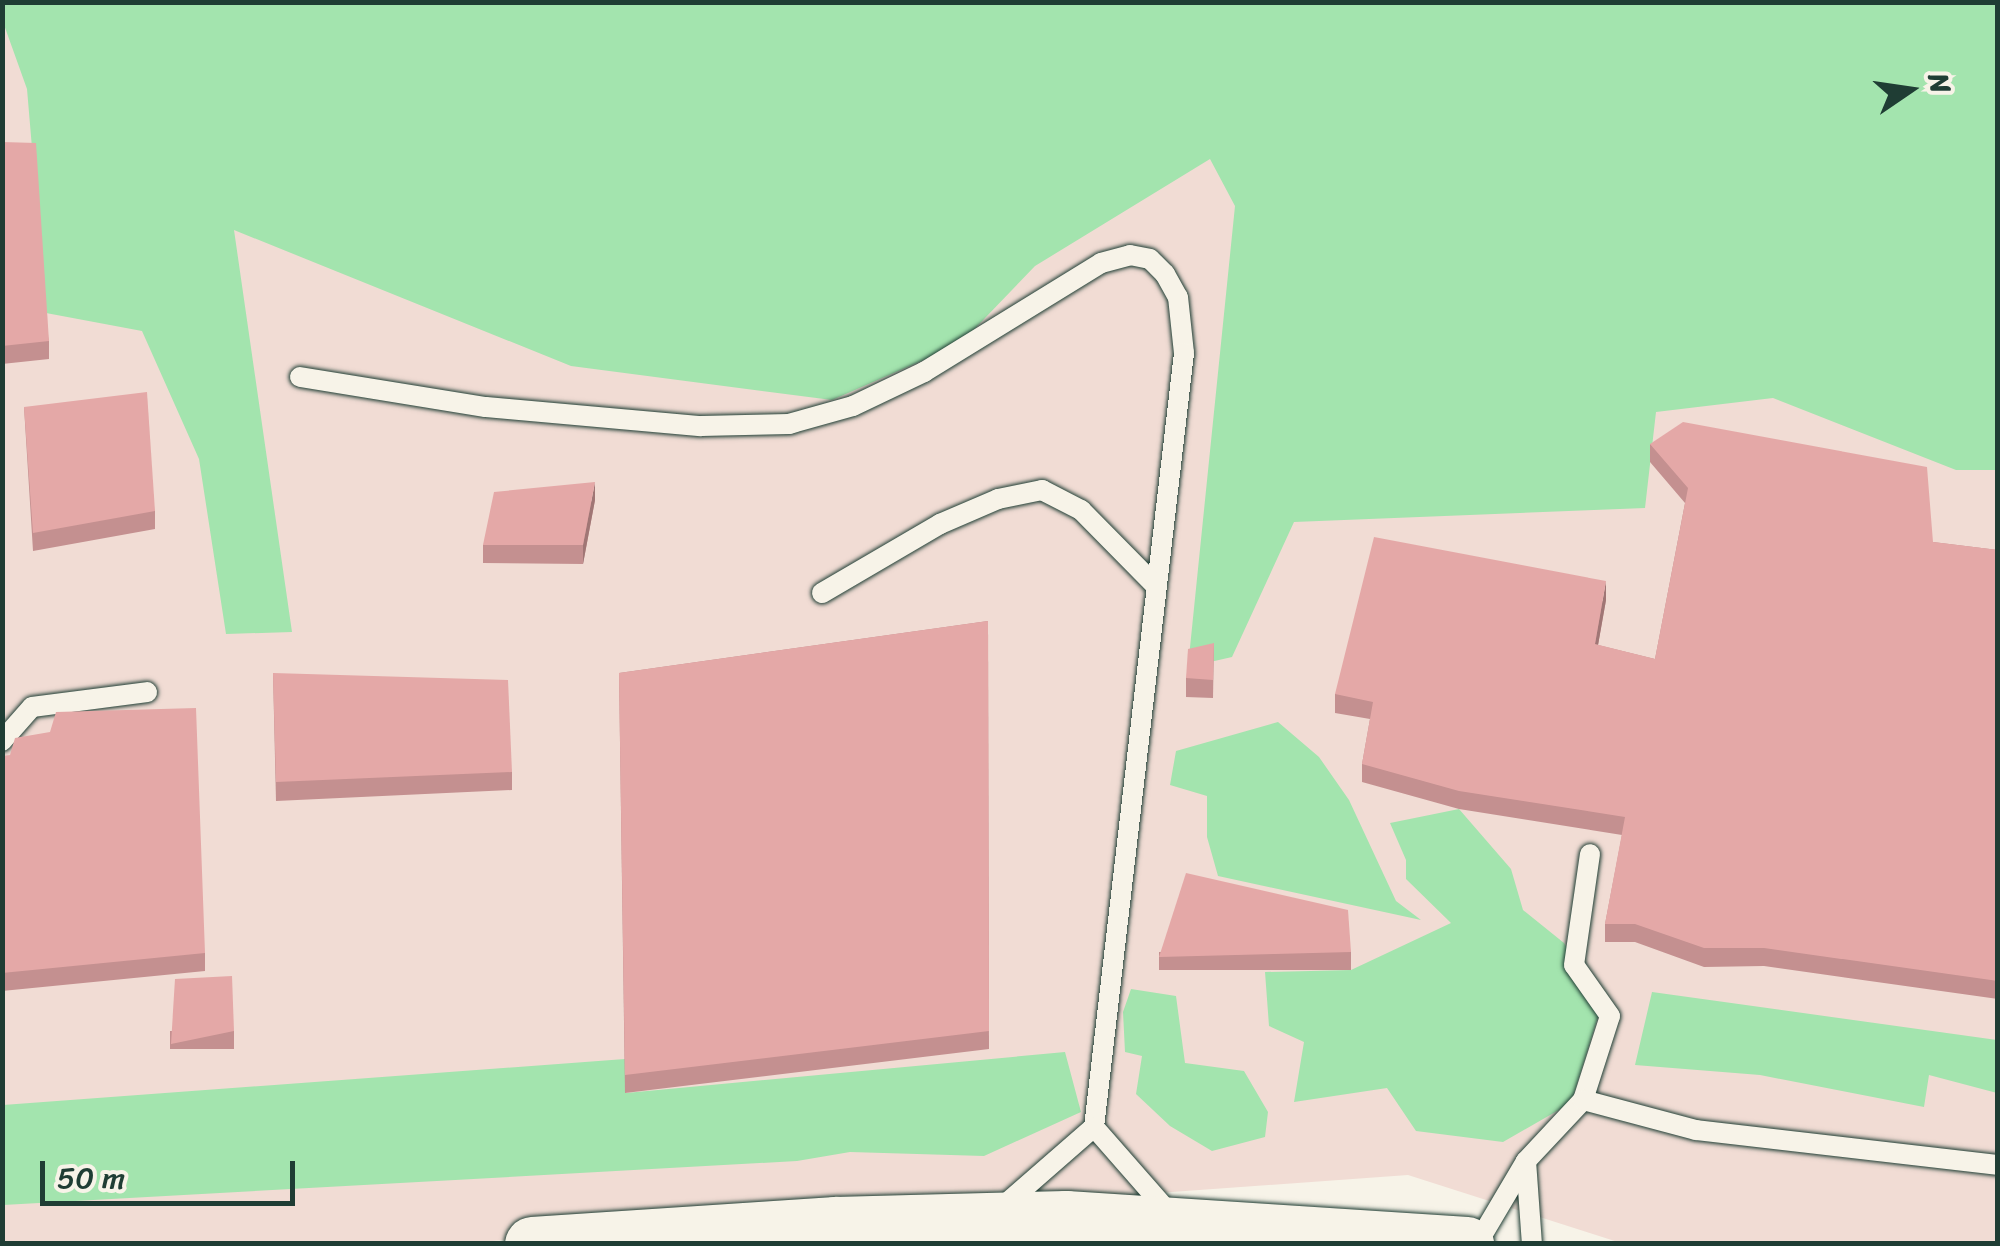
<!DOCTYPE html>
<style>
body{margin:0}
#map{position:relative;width:2000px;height:1246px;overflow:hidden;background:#f7f3e8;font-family:Sriracha,sans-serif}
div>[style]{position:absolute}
.built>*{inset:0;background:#f1dcd4}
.green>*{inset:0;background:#a3e4ae}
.path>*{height:6px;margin-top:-3px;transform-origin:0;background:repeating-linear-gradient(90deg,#1f3d34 0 2.5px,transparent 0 10.5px)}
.roads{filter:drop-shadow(0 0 2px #1f3d34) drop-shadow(0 0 2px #1f3d34)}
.lane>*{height:20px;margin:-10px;padding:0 10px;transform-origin:10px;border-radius:10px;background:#f7f3e8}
.secondary>*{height:55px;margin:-27.5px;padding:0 27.5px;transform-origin:27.5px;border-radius:27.5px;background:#f7f3e8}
.wall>*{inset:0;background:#c49090;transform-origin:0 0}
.shaded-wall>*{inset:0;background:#a07675}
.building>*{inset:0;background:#e4a8a7}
span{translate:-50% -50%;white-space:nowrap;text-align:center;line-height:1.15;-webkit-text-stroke:9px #f7f3e8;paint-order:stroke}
.frame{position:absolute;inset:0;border:5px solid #1f3d34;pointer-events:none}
.north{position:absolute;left:1860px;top:40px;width:100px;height:100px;-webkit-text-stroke:8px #f7f3e8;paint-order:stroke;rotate:77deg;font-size:28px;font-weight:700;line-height:40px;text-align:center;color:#1f3d34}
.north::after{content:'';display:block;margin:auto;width:35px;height:45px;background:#1f3d34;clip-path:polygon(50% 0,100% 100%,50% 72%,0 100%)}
.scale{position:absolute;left:40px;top:1161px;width:255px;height:45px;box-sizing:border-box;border:5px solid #1f3d34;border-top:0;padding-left:12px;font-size:30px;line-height:35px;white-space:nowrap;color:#1f3d34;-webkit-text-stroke:8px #f7f3e8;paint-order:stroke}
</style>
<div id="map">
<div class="built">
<div style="clip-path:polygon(2px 3px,1997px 3px,1997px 1243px,1621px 1243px,1408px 1175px,465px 1243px,3px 1243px)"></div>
</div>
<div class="green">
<div style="clip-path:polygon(3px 2px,1997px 3px,1997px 470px,1956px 470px,1773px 398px,1656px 412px,1645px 508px,1294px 522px,1232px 657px,1188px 667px,1235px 206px,1210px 159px,1035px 266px,960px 344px,832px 400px,571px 366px,234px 230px,292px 632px,226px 634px,199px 459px,142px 331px,46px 313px,27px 89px,3px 22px)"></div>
<div style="clip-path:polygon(1278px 722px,1319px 757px,1349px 800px,1396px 901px,1421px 920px,1218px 876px,1207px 837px,1207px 796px,1170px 785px,1176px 751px)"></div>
<div style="clip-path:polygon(1459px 809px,1511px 869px,1523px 910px,1564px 943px,1602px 1004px,1571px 1103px,1503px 1142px,1416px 1131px,1387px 1088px,1294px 1102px,1304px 1042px,1269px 1026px,1265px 972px,1351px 970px,1451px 923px,1406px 879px,1406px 860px,1390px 823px)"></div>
<div style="clip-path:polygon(1131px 989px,1176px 996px,1185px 1063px,1244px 1071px,1268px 1112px,1265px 1137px,1212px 1151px,1170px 1126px,1136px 1094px,1142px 1056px,1125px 1052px,1123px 1012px)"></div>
<div style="clip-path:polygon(1652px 992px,1997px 1040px,1997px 1093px,1929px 1075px,1924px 1107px,1760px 1075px,1635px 1065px)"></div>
<div style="clip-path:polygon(1065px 1052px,1081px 1112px,984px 1156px,850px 1152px,797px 1161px,3px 1205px,3px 1105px,625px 1059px,626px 1093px)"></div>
</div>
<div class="path">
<div style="left:1967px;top:1244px;width:11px"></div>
</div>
<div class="roads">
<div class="lane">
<div style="left:300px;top:377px;width:188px;rotate:9.2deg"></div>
<div style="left:486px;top:407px;width:216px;rotate:5.1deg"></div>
<div style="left:701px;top:426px;width:88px;rotate:-1.3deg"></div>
<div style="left:789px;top:424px;width:66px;rotate:-15.7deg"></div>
<div style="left:853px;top:406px;width:79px;rotate:-25.6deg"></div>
<div style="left:924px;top:372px;width:208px;rotate:-31.6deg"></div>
<div style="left:1101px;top:263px;width:30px;rotate:-15deg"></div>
<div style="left:1130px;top:255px;width:20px;rotate:11deg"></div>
<div style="left:1150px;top:259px;width:21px;rotate:45deg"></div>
<div style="left:1165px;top:274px;width:26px;rotate:61deg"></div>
<div style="left:1178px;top:297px;width:56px;rotate:83.9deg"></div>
<div style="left:1184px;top:353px;width:779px;rotate:96.63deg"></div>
<div style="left:1094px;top:1127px;width:123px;rotate:138.9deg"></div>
<div style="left:822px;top:593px;width:137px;rotate:-30.3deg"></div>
<div style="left:940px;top:524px;width:63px;rotate:-23.3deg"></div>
<div style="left:998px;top:499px;width:45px;rotate:-11.6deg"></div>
<div style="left:1042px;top:490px;width:44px;rotate:27.1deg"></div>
<div style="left:1081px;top:510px;width:107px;rotate:45.4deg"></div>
<div style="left:2px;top:741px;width:45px;rotate:-48.6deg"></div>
<div style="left:32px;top:707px;width:116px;rotate:-7.4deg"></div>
<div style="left:1583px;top:1100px;width:88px;rotate:-72.2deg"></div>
<div style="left:1610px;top:1016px;width:62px;rotate:-125.2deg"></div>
<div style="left:1574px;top:965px;width:112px;rotate:-81.8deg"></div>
<div style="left:1094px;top:1127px;width:118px;rotate:48.8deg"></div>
<div style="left:1526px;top:1161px;width:83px;rotate:85.9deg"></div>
<div style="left:1477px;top:1244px;width:96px;rotate:-59.4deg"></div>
<div style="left:1526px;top:1161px;width:83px;rotate:-46.9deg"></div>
<div style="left:1583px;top:1100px;width:117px;rotate:14.9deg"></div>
<div style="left:1696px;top:1130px;width:304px;rotate:6.6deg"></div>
</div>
<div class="secondary">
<div style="left:532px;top:1244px;width:304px;rotate:-3.8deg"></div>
<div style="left:835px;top:1224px;width:231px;rotate:-1.5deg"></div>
<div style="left:1066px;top:1218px;width:401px;rotate:3.7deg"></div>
</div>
</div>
<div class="wall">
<div style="clip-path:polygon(2px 142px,49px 341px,49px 359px,2px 364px)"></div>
<div style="clip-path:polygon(24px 407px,155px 511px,155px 529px,33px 551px)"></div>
<div style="clip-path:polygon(1650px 444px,1933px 542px,1998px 550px,1998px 999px,1764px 966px,1704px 967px,1635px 942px,1605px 942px,1605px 924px,1622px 835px,1459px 809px,1362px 782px,1362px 764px,1370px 719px,1335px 713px,1335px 694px,1606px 600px,1598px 645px,1655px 659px,1685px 503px,1650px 462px)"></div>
<div style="clip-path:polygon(595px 500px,583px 564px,483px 563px,483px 545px)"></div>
<div style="clip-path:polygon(988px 621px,989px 1049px,625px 1093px,619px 673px)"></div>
<div style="clip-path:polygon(1214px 643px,1213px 698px,1186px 697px,1186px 678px)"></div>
<div style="clip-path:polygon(273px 673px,512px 772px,512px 790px,276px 801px)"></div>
<div style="clip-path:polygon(2px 756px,205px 953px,205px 971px,2px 991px)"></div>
<div style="left:1351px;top:952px;width:18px;height:192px;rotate:90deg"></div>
<div style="left:234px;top:1031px;width:18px;height:64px;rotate:90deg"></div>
</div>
<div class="shaded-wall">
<div style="clip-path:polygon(595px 482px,595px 500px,583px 564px,583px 545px)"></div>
<div style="clip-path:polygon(1606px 581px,1606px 600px,1595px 662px,1595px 644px)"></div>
</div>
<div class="building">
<div style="clip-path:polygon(2px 142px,36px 143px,49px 341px,2px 346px)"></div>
<div style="clip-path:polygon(147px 392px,155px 511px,33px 533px,24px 407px)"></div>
<div style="clip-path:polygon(1683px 422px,1927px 467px,1933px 542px,1998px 550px,1998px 981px,1764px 948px,1704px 948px,1635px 924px,1605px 924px,1625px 817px,1459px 791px,1362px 764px,1373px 702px,1335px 694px,1374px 537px,1606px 581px,1595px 644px,1655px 659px,1688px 488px,1650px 444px)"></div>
<div style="clip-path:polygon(595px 482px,583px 545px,483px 545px,494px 492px)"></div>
<div style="clip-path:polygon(988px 621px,989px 1031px,625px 1075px,619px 673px)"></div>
<div style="clip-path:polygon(1214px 643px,1213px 680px,1186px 678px,1188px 649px)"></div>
<div style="clip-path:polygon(273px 673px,508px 680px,512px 772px,276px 782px)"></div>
<div style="clip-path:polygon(196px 708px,205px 953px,2px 973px,2px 756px,10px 755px,15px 738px,50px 732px,56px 712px)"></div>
<div style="clip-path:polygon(1186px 873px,1348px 910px,1351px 952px,1159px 957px)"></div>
<div style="clip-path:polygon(232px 976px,234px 1031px,171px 1044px,175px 979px)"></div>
</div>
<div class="frame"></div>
<div class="north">N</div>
<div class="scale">50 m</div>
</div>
